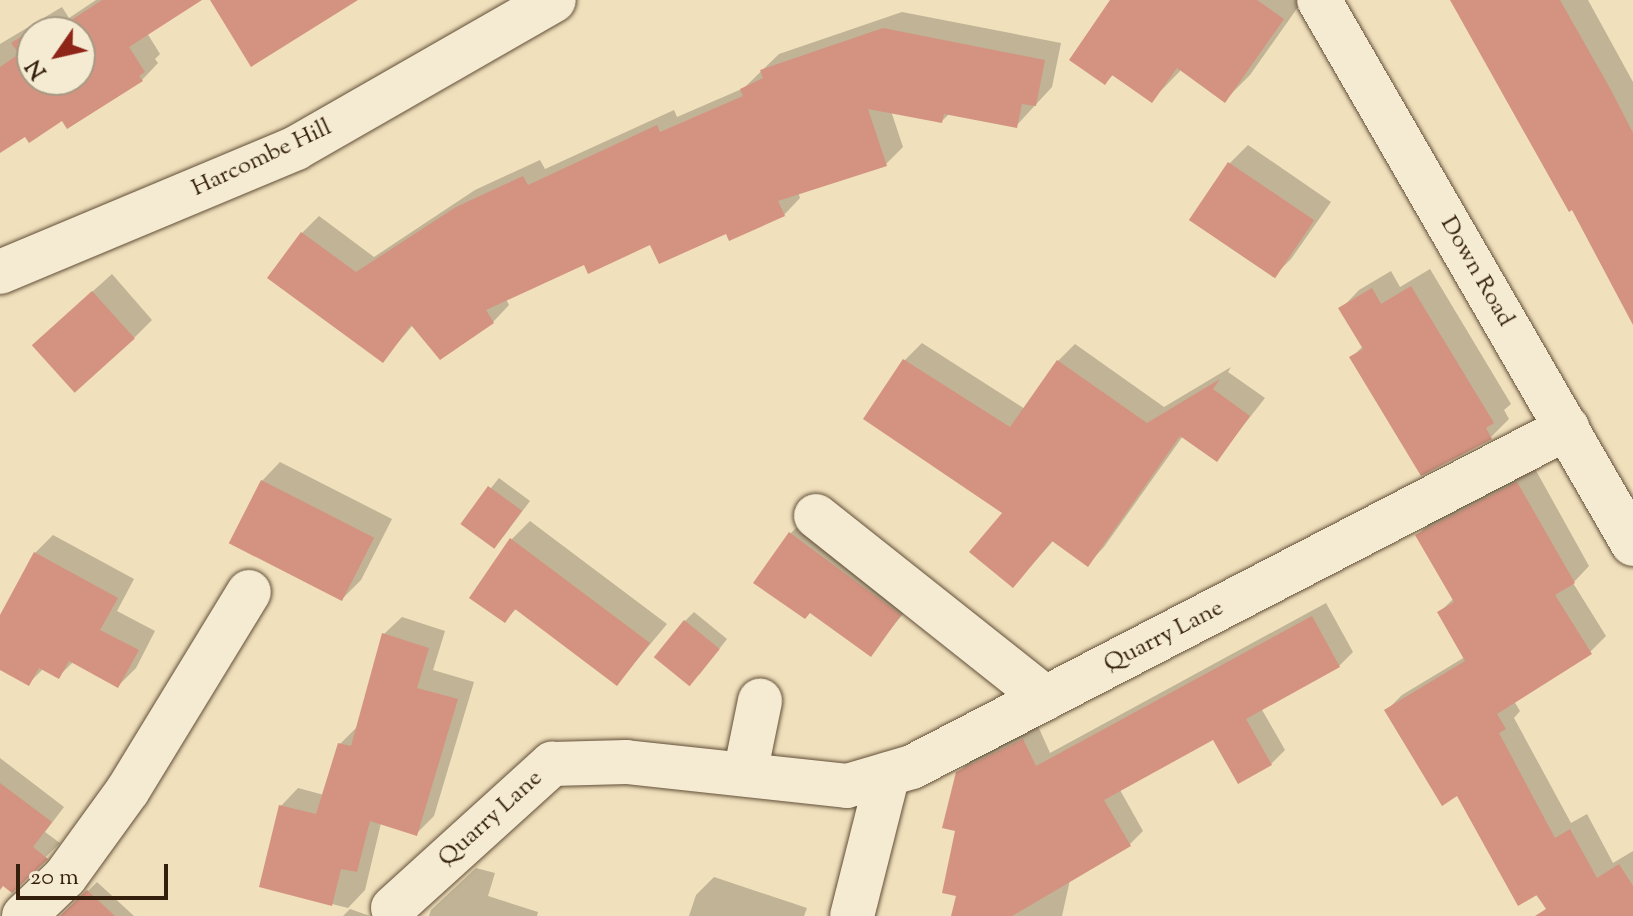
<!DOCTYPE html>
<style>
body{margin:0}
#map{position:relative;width:1633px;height:916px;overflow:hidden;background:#f0e0bc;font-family:"Sorts Mill Goudy",serif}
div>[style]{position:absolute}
.shadow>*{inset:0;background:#0003}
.building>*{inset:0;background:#d49381;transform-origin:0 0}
.roads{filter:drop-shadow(0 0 2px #624f38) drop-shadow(0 0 2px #624f38)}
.minor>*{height:44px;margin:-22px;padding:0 22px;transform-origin:22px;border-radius:22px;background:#f5ebd3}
span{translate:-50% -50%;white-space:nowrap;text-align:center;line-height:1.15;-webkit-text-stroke:7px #f5ebd3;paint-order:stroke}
.street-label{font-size:24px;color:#331f0c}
.north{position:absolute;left:16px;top:16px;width:80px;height:80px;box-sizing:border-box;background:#f5ebd3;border:2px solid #a79983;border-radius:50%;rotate:236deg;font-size:22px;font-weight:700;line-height:32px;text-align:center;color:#331f0c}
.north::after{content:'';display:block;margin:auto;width:28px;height:36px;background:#8f2418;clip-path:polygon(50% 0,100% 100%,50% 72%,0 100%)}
.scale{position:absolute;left:16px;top:864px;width:152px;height:36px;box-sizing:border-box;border:4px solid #331f0c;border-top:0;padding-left:10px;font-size:24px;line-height:28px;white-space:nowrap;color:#331f0c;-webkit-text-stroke:6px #f5ebd3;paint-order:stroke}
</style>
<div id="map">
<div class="shadow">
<div style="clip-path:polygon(evenodd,96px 0,183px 0,147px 33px,160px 54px,155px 59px,158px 63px,142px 80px,26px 134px,0 151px,0 44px,62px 7px,69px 18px,96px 0,32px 32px,80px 32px,80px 80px,32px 80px,32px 32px)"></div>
<div style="clip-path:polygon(1113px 0,1303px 0,1250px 75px,1225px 100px,1182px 69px,1152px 100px,1114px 74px,1105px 83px)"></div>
<div style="clip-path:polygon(1451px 0,1588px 0,1633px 82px,1633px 308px)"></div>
<div style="clip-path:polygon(902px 12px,1061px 43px,1052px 87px,1016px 126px,950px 113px,942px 121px,891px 111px,903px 147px,886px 164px,798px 192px,800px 198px,784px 215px,727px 231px,651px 243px,585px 262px,506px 299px,509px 305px,493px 322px,413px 325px,383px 360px,302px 233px,319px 216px,374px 257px,475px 190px,540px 160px,545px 169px,674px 110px,677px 117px,744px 88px,779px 54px)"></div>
<div style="clip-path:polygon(1248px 145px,1331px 202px,1291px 259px,1273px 277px,1190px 220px,1230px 163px)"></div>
<div style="clip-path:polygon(1430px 269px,1511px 404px,1504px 410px,1509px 419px,1491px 437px,1422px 473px,1351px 358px,1364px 345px,1341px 309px,1359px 290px,1391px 271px,1400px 287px)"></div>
<div style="clip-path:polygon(112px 274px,152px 320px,134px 338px,53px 327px)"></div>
<div style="clip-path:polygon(922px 343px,1025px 409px,1058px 361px,1075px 344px,1164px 407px,1231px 367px,1228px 372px,1265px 398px,1217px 459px,1183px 436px,1104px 547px,1088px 564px,1054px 540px,1013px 586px,1005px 512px,866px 418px,905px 360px)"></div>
<div style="clip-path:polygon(280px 462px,392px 519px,361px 580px,343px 598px,262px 481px)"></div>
<div style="clip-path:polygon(1534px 467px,1589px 566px,1573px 583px,1606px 636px,1590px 652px,1514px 701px,1520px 711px,1514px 718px,1571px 823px,1587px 814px,1613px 863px,1633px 851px,1633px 916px,1552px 916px,1458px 793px,1386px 711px,1402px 695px,1465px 657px,1439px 613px,1454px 598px,1418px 535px,1433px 519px)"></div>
<div style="clip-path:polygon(499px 478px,530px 501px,503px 537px,463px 523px)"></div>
<div style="clip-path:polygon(808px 516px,918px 596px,870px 654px,790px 534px)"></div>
<div style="clip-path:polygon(530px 521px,667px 624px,617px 684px,517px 608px,505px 620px,471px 597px,512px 539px)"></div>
<div style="clip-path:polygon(53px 535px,134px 579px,117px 611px,155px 631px,136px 668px,118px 686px,74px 661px,59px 676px,44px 668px,29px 683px,0 667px,0 619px,35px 553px)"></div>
<div style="clip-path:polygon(1326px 603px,1353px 652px,1339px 666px,1261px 708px,1285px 750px,1271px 764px,1214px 737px,1120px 790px,1143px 831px,1129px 845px,1070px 880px,1062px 916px,954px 916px,958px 895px,958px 773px,972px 759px,1038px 726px,1050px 753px)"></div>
<div style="clip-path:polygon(694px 612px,727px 639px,699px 675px,685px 621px)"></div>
<div style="clip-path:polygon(402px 617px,445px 631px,433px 670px,474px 682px,434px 816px,416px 834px,381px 823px,365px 890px,348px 908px,261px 886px,281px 806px,298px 788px,324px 795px,340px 744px,358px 726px,384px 634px)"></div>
<div style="clip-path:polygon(0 758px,64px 807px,45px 832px,60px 843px,12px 890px,0 881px)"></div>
<div style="clip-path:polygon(476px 868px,495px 873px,488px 896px,538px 912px,537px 916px,429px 916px,431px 910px)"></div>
<div style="clip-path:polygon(714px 877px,807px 908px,804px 916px,689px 916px,696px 895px)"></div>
<div style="clip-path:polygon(97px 882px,134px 916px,63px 916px)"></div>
<div style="clip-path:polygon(350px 909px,370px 916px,343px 916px)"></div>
</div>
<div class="building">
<div style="clip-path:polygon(102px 0,202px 0,129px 47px,145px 72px,139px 76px,143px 81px,67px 129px,62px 121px,29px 143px,25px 137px,0 153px,0 67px,19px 54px,11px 43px,44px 22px,51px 32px,32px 32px,32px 80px,80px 80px,80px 32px,53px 32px)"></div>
<div style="clip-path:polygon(210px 0,358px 0,251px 67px)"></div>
<div style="clip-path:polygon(1110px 0,1257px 0,1284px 19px,1225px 103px,1177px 68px,1152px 103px,1112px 75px,1105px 85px,1069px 60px)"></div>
<div style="clip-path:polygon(1450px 0,1560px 0,1611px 90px,1633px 133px,1633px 325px,1572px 210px,1569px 212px)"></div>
<div style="clip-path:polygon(883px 28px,1045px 60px,1036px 106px,1022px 104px,1017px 128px,944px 114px,942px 123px,868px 109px,887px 166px,778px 201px,785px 216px,729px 241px,726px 234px,659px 264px,650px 245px,588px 274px,584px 265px,486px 310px,494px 323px,440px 360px,411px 325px,383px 363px,267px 278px,301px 232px,356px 272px,456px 207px,523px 176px,528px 185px,657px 125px,660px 132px,743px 96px,740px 89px,763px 78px,760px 70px)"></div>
<div style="left:1228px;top:162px;width:104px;height:70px;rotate:34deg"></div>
<div style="clip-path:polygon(1411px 286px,1494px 423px,1486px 428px,1492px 439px,1421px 476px,1349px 357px,1363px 349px,1338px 308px,1372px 288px,1381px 304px)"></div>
<div style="left:92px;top:291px;width:64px;height:81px;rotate:48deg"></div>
<div style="clip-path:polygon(903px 359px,1010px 427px,1057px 360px,1147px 423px,1220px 379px,1213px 389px,1250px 416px,1217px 462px,1180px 436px,1088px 567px,1052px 541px,1013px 588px,969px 552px,1002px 513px,863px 419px)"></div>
<div style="left:261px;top:480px;width:127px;height:71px;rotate:27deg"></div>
<div style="clip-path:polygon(1517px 482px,1575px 583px,1555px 595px,1592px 654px,1497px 714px,1506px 729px,1499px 733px,1555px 838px,1570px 829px,1597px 878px,1619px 864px,1633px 886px,1633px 916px,1535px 916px,1546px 909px,1537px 895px,1518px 906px,1457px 796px,1442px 806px,1384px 710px,1465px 661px,1437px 612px,1454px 602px,1415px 535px)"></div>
<div style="left:488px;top:486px;width:42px;height:47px;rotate:36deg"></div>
<div style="clip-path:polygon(789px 532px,901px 615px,871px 657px,810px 613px,805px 619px,753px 583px)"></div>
<div style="clip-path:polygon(510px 538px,650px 643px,617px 686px,515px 609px,505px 623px,469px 598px)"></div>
<div style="clip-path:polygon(34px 552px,118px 598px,100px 630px,139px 650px,118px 688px,69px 661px,59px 679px,39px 668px,29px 686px,0 670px,0 615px)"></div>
<div style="clip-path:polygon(1312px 616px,1340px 667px,1246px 719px,1272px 765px,1238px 784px,1213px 740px,1104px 800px,1131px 846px,1012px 916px,951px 916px,956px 896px,942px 893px,955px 831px,942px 828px,956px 772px,1023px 739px,1036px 766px)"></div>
<div style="left:684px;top:620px;width:46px;height:48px;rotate:39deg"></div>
<div style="clip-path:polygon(382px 633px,429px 648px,417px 688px,458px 699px,417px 836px,370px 821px,357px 872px,341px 869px,332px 906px,259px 887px,279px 805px,316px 814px,338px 743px,351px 746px)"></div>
<div style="clip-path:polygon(0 783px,52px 822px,33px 847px,48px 859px,12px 893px,3px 886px,0 890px)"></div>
<div style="clip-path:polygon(87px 890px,115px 916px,60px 916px)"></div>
</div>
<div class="roads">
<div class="minor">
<div style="left:1319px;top:0;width:628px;rotate:60.01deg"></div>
<div style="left:0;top:272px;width:321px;rotate:-22.7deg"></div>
<div style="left:296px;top:148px;width:297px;rotate:-29.8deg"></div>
<div style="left:816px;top:516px;width:293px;rotate:38.4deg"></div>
<div style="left:745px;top:774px;width:75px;rotate:-78.4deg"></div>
<div style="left:393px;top:908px;width:215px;rotate:-42.2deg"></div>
<div style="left:552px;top:764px;width:74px;rotate:-1.5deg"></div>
<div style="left:626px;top:762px;width:222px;rotate:6.2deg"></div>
<div style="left:847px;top:786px;width:68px;rotate:-16.3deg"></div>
<div style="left:912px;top:767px;width:738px;rotate:-27.36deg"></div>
<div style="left:24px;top:916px;width:57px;rotate:-43.6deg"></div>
<div style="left:65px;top:877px;width:107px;rotate:-54.1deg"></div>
<div style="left:128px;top:790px;width:232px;rotate:-58.6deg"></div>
<div style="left:852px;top:916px;width:146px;rotate:-75.8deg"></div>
</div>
</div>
<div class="street-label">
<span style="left:262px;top:159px;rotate:-25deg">Harcombe Hill</span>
<span style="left:1476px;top:272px;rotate:60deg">Down Road</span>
<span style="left:1164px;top:637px;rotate:-27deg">Quarry Lane</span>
<span style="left:491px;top:819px;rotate:-42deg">Quarry Lane</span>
</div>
<div class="north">N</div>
<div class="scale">20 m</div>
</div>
